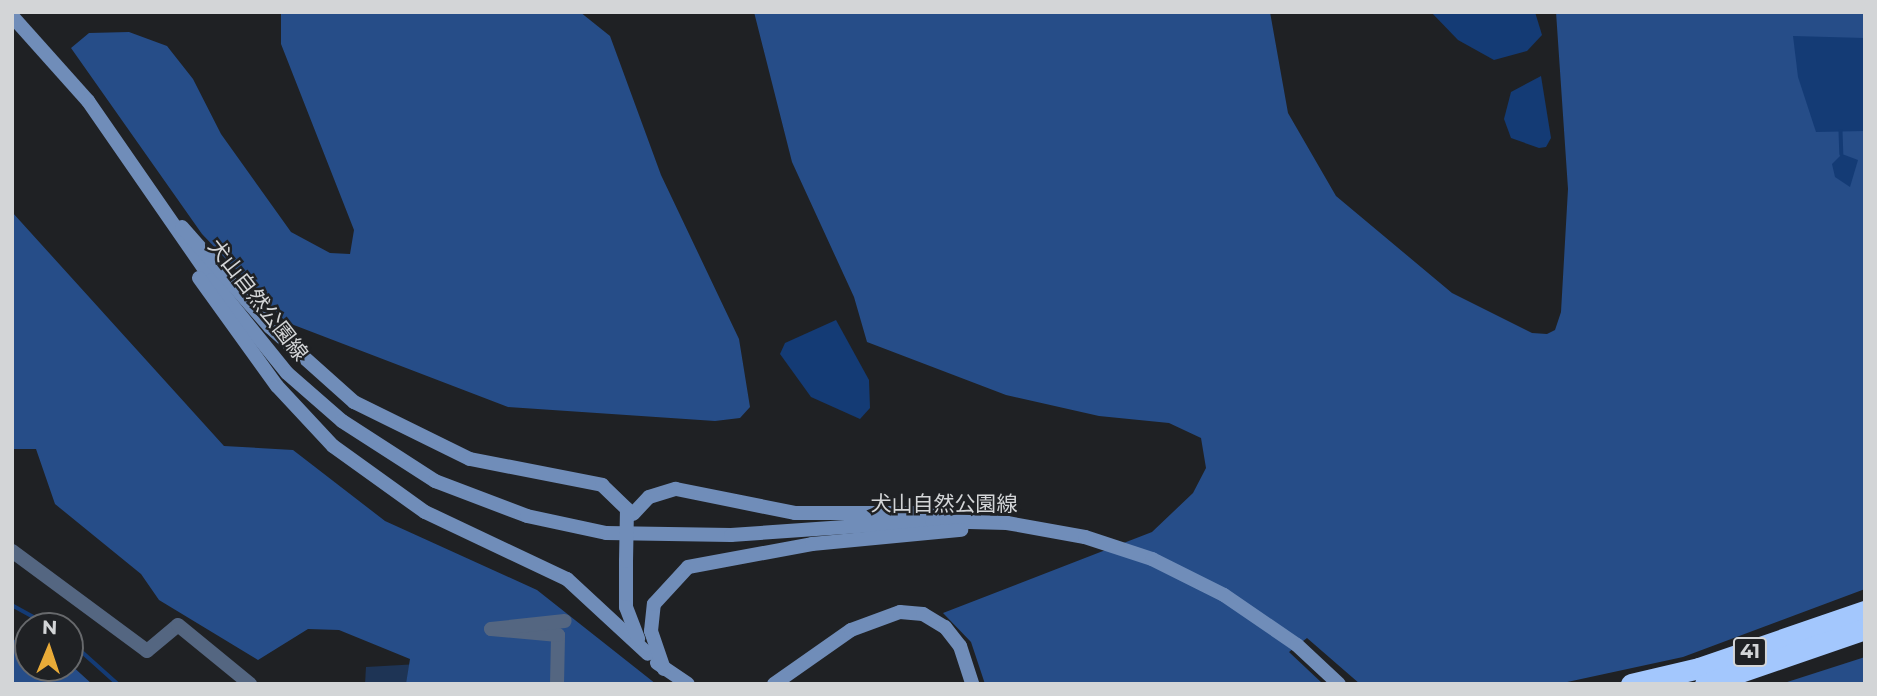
<!DOCTYPE html>
<meta charset="utf-8">
<style>
body{margin:0}
#map{position:relative;width:1877px;height:696px;overflow:hidden;background:#1f2124;font-family:Montserrat,"Noto Sans JP",sans-serif}
div>[style]{position:absolute}
.green>*{inset:0;background:#1e3455}
.forest>*{inset:0;background:#264d88}
.water>*{inset:0;background:#143b75}
.stream>*{height:3.5px;margin:-1.75px;padding:0 1.75px;transform-origin:1.75px;border-radius:1.75px;background:#143b75}
.street>*{height:14px;margin:-7px;padding:0 7px;transform-origin:7px;border-radius:7px;background:#546681}
.secondary>*{height:14px;margin:-7px;padding:0 7px;transform-origin:7px;border-radius:7px;background:#708db9}
.highway>*{height:21px;margin:-10.5px;padding:0 10.5px;transform-origin:10.5px;border-radius:10.5px;background:#a3c7fd}
.secondary-bridge>*{height:14px;margin:-7px;padding:0 7px;transform-origin:7px;border-radius:7px;background:#708db9}
span{translate:-50% -50%;white-space:nowrap;text-align:center;line-height:1.15;-webkit-text-stroke:5px #1f2124;paint-order:stroke}
.shield-label span{padding:2px 5px;background:#1f2124;border:2px solid;border-radius:5px;-webkit-text-stroke-width:0}
.shield-label{font-size:19px;color:#d3d5d7;font-weight:700}
.street-label{font-size:21px;color:#d3d5d7}
.frame{position:absolute;inset:0;border:14px solid #d3d5d7;pointer-events:none}
.north{position:absolute;left:14px;top:612px;width:70px;height:70px;box-sizing:border-box;background:#1f2124;border:2px solid #67696c;border-radius:50%;rotate:2deg;font-size:19px;font-weight:700;line-height:28px;text-align:center;color:#d3d5d7}
.north::after{content:'';display:block;margin:auto;width:24px;height:32px;background:#e9ab38;clip-path:polygon(50% 0,100% 100%,50% 72%,0 100%)}
</style>
<div id="map">
<div class="green">
<div style="clip-path:polygon(419px 664px,422px 684px,365px 684px,366px 667px)"></div>
</div>
<div class="forest">
<div style="clip-path:polygon(281px 12px,580px 12px,610px 36px,661px 175px,739px 339px,750px 407px,740px 418px,715px 421px,508px 407px,286px 322px,202px 234px,71px 48px,89px 33px,129px 32px,167px 46px,193px 79px,221px 134px,291px 232px,330px 253px,350px 254px,354px 230px,281px 44px)"></div>
<div style="clip-path:polygon(754px 12px,1270px 12px,1288px 113px,1336px 196px,1452px 293px,1532px 333px,1547px 334px,1555px 330px,1561px 312px,1568px 189px,1556px 12px,1865px 12px,1865px 589px,1683px 657px,1558px 684px,1360px 684px,1307px 638px,1289px 652px,1323px 684px,985px 684px,971px 642px,943px 613px,1152px 532px,1193px 493px,1206px 468px,1201px 438px,1169px 423px,1099px 416px,1006px 395px,867px 342px,854px 297px,792px 162px)"></div>
<div style="clip-path:polygon(12px 212px,224px 446px,293px 450px,385px 521px,537px 590px,656px 684px,406px 684px,410px 659px,339px 630px,308px 629px,258px 660px,159px 600px,141px 574px,55px 504px,36px 449px,12px 449px)"></div>
<div style="clip-path:polygon(12px 639px,28px 646px,28px 668px,70px 668px,70px 664px,92px 684px,12px 684px)"></div>
<div style="clip-path:polygon(1865px 657px,1865px 684px,1781px 684px)"></div>
</div>
<div class="water">
<div style="clip-path:polygon(1431px 12px,1535px 12px,1542px 35px,1527px 51px,1494px 60px,1458px 40px)"></div>
<div style="clip-path:polygon(1793px 36px,1865px 38px,1865px 131px,1816px 132px,1798px 77px)"></div>
<div style="clip-path:polygon(1541px 76px,1551px 138px,1546px 147px,1539px 148px,1511px 138px,1504px 119px,1511px 92px)"></div>
<div style="clip-path:polygon(1842px 154px,1858px 160px,1850px 187px,1835px 177px,1832px 164px)"></div>
<div style="clip-path:polygon(836px 320px,869px 380px,870px 408px,860px 419px,811px 397px,780px 354px,785px 343px)"></div>
</div>
<div class="stream">
<div style="left:1841px;top:131px;width:23px;rotate:88deg"></div>
<div style="left:12px;top:605px;width:43px;rotate:28.9deg"></div>
<div style="left:70px;top:641px;width:64px;rotate:41.9deg"></div>
</div>
<div class="street">
<div style="left:12px;top:551px;width:168px;rotate:36.5deg"></div>
<div style="left:147px;top:651px;width:40px;rotate:-40deg"></div>
<div style="left:178px;top:625px;width:93px;rotate:39.3deg"></div>
<div style="left:557px;top:684px;width:49px;rotate:-88.8deg"></div>
<div style="left:558px;top:635px;width:67px;rotate:-174.9deg"></div>
<div style="left:491px;top:629px;width:74px;rotate:-6.2deg"></div>
</div>
<div class="secondary">
<div style="left:12px;top:16px;width:114px;rotate:48.2deg"></div>
<div style="left:88px;top:101px;width:218px;rotate:55.3deg"></div>
<div style="left:212px;top:280px;width:119px;rotate:51.1deg"></div>
<div style="left:287px;top:373px;width:73px;rotate:41.1deg"></div>
<div style="left:342px;top:421px;width:111px;rotate:32.8deg"></div>
<div style="left:435px;top:481px;width:98px;rotate:20.8deg"></div>
<div style="left:527px;top:516px;width:81px;rotate:12.1deg"></div>
<div style="left:606px;top:533px;width:125px;rotate:0.9deg"></div>
<div style="left:731px;top:535px;width:201px;rotate:-4deg"></div>
<div style="left:932px;top:521px;width:75px;rotate:1.5deg"></div>
<div style="left:1007px;top:523px;width:79px;rotate:10.2deg"></div>
<div style="left:1085px;top:537px;width:71px;rotate:18.2deg"></div>
<div style="left:1152px;top:559px;width:80px;rotate:26.6deg"></div>
<div style="left:1224px;top:595px;width:88px;rotate:34.4deg"></div>
<div style="left:1297px;top:645px;width:57px;rotate:42.9deg"></div>
<div style="left:182px;top:227px;width:133px;rotate:48.7deg"></div>
<div style="left:270px;top:327px;width:113px;rotate:41.8deg"></div>
<div style="left:354px;top:402px;width:129px;rotate:26.2deg"></div>
<div style="left:470px;top:459px;width:135px;rotate:11.1deg"></div>
<div style="left:602px;top:485px;width:35px;rotate:44deg"></div>
<div style="left:199px;top:278px;width:133px;rotate:54.2deg"></div>
<div style="left:277px;top:386px;width:82px;rotate:47deg"></div>
<div style="left:333px;top:446px;width:113px;rotate:35.7deg"></div>
<div style="left:425px;top:512px;width:157px;rotate:25.3deg"></div>
<div style="left:567px;top:579px;width:110px;rotate:42.8deg"></div>
<div style="left:633px;top:514px;width:23px;rotate:-47deg"></div>
<div style="left:649px;top:497px;width:28px;rotate:-17deg"></div>
<div style="left:676px;top:489px;width:121px;rotate:11.4deg"></div>
<div style="left:795px;top:513px;width:145px"></div>
<div style="left:626px;top:561px;width:46px;rotate:90deg"></div>
<div style="left:626px;top:607px;width:34px;rotate:69deg"></div>
<div style="left:657px;top:663px;width:37px;rotate:34deg"></div>
<div style="left:664px;top:669px;width:40px;rotate:-108.9deg"></div>
<div style="left:651px;top:631px;width:27px;rotate:-84deg"></div>
<div style="left:654px;top:604px;width:50px;rotate:-47.4deg"></div>
<div style="left:688px;top:567px;width:126px;rotate:-10.5deg"></div>
<div style="left:812px;top:544px;width:150px;rotate:-5.4deg"></div>
<div style="left:774px;top:684px;width:94px;rotate:-35deg"></div>
<div style="left:851px;top:630px;width:52px;rotate:-20.2deg"></div>
<div style="left:900px;top:612px;width:23px;rotate:5deg"></div>
<div style="left:923px;top:614px;width:26px;rotate:31deg"></div>
<div style="left:945px;top:627px;width:24px;rotate:52deg"></div>
<div style="left:960px;top:646px;width:40px;rotate:72deg"></div>
</div>
<div class="highway">
<div style="left:1631px;top:684px;width:70px;rotate:-13.2deg"></div>
<div style="left:1699px;top:668px;width:176px;rotate:-19deg"></div>
<div style="left:1705px;top:684px;width:169px;rotate:-19deg"></div>
</div>
<div class="secondary-bridge">
<div style="left:626px;top:561px;width:52px;rotate:-88.9deg"></div>
</div>
<div class="shield-label">
<span style="left:1750px;top:652px">41</span>
</div>
<div class="street-label">
<span style="left:258px;top:300px;rotate:52deg">犬山自然公園線</span>
<span style="left:944px;top:504px">犬山自然公園線</span>
</div>
<div class="frame"></div>
<div class="north">N</div>
</div>
